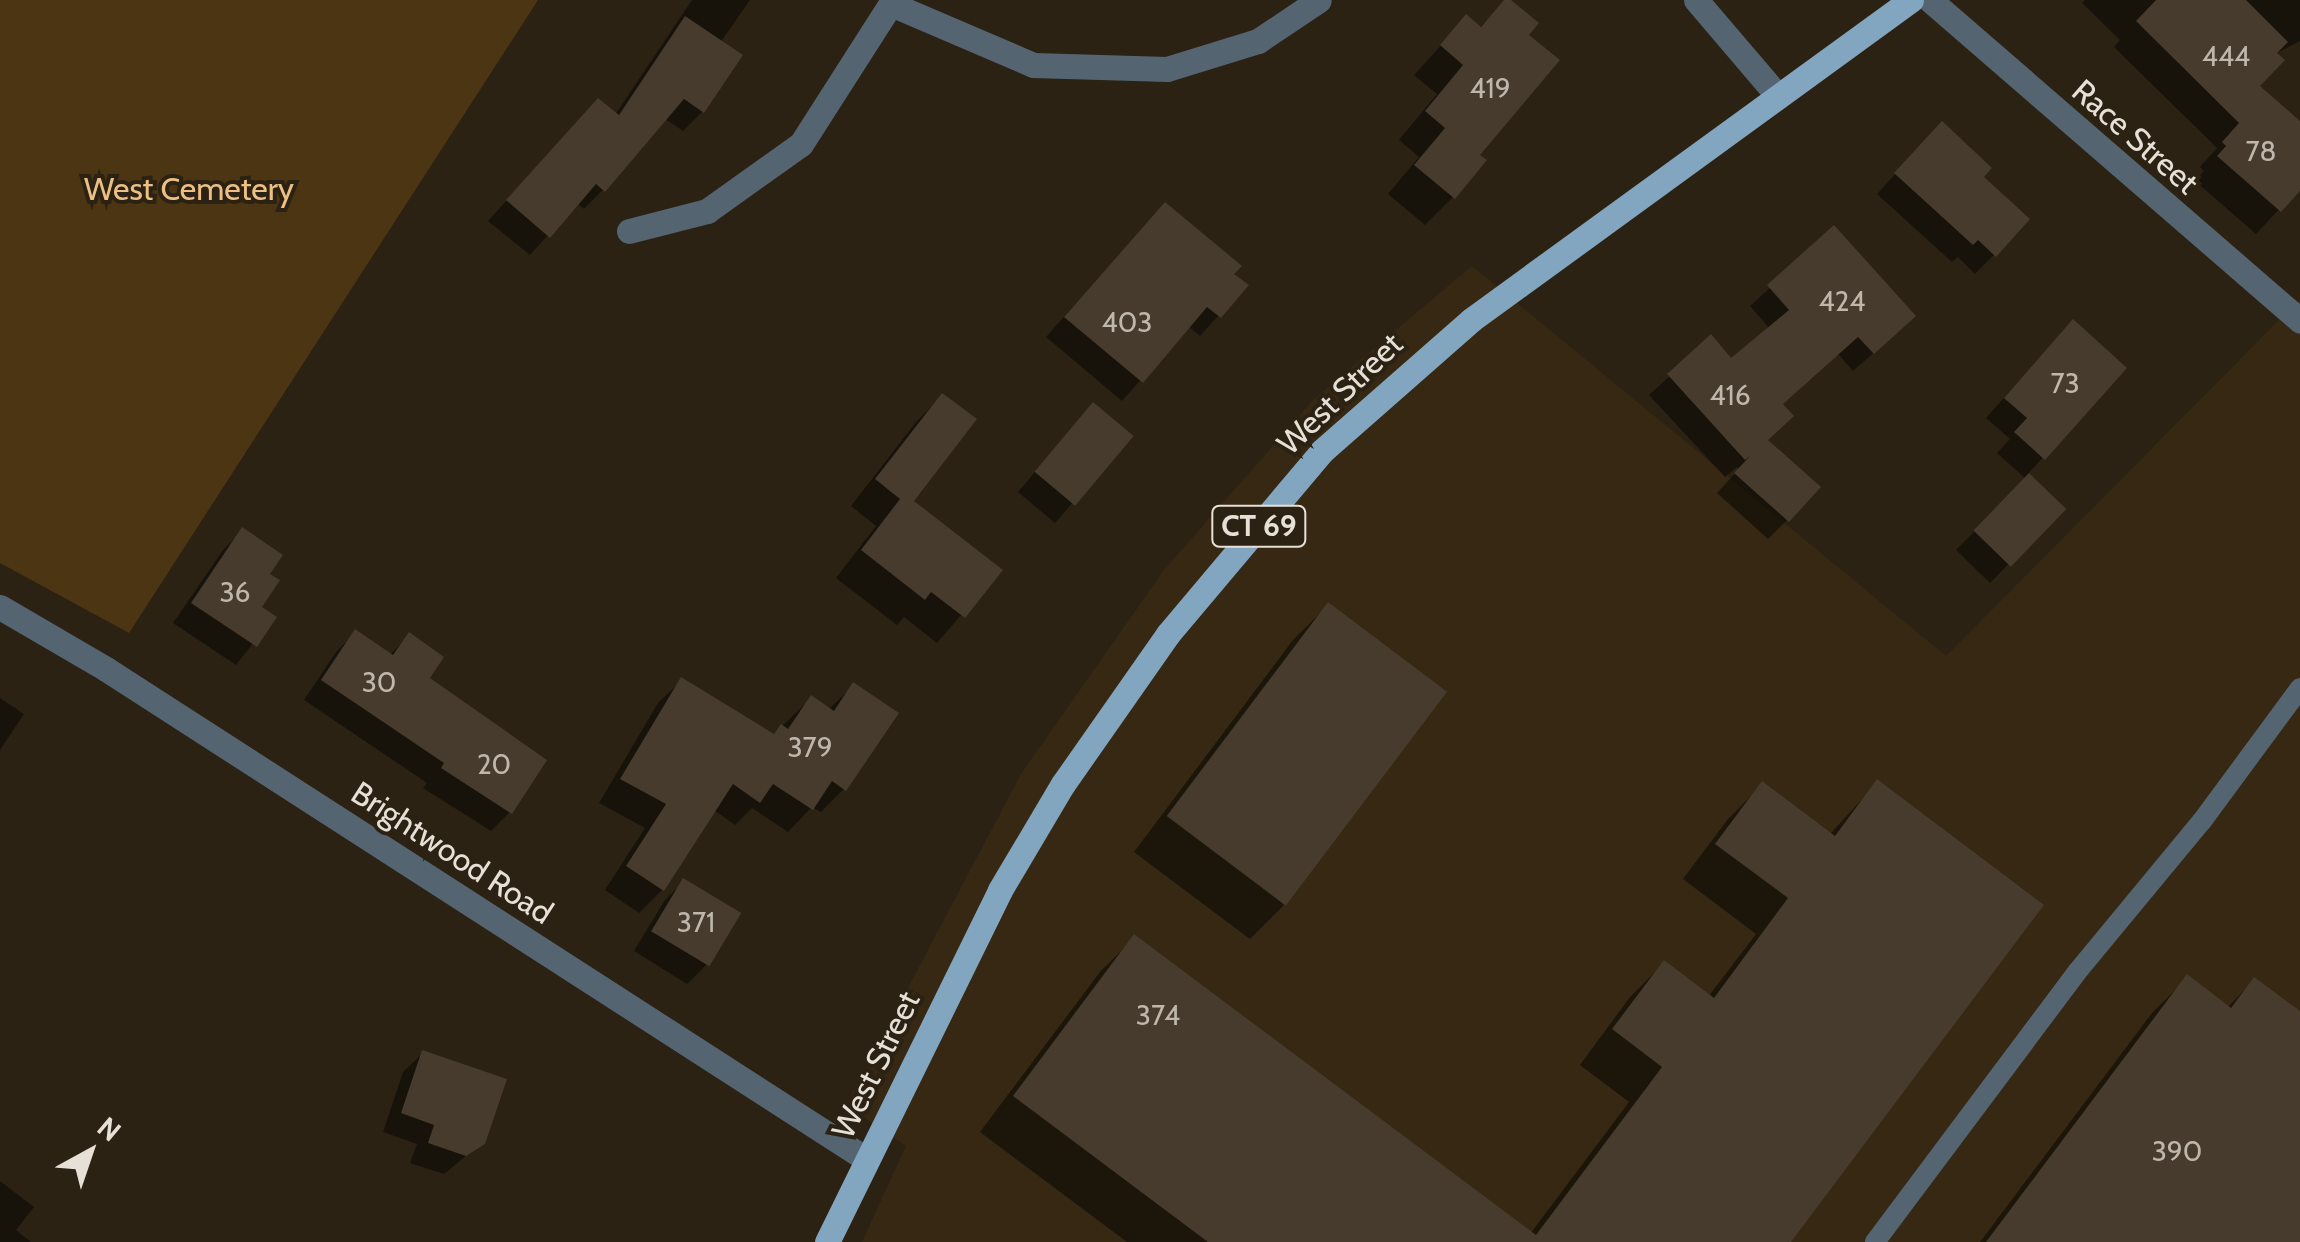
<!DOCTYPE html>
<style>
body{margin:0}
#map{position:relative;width:2300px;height:1242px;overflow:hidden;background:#2c2214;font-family:Cabin,sans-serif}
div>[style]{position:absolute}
.built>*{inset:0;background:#362813}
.green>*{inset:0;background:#4c3512}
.shadow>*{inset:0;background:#0007}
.building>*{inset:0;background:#463b2c;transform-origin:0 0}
.service>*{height:20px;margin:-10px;padding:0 10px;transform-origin:10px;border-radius:10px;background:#546571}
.minor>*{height:25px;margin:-12.5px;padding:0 12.5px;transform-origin:12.5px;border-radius:12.5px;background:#546571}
.primary>*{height:25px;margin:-12.5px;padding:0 12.5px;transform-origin:12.5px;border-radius:12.5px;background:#83a6c0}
span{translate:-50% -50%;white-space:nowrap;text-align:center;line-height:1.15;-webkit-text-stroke:8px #2c2214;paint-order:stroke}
.number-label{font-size:28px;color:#bfb7ac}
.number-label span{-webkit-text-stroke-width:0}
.shield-label span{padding:2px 8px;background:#2c2214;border:2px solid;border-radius:8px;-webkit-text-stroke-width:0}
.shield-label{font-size:30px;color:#e7e0d7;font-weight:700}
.street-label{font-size:32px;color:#e7e0d7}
.park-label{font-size:32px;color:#ecc083}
.north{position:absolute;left:40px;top:1102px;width:100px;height:100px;-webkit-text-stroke:8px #2c2214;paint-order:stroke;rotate:40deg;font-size:28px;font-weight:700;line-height:40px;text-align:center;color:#e7e0d7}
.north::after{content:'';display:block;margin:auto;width:35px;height:45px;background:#e7e0d7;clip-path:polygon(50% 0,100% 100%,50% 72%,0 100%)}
</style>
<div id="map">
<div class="built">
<div style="clip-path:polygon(1472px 266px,1946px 656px,2300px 299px,2300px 1242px,862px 1242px,906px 1146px,846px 1105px,1021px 774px,1164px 570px,1314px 399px)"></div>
</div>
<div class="green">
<div style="clip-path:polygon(0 0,538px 0,129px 633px,0 563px)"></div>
</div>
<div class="shadow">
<div style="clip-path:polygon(692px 0,750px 0,720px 43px,702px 112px,683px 131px,664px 118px,603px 190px,584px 209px,577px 203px,530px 255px,488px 221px,580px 120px,615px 115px)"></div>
<div style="clip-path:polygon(1507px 0,1526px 35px,1453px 197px,1425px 225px,1388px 194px,1419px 157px,1399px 140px,1437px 94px,1414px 75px,1466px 18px,1479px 28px)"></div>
<div style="clip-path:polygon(2085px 0,2300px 0,2300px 41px,2275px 54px,2256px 86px,2300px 124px,2300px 187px,2256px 234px,2195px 181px,2204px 171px,2200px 167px,2217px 148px,2114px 47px,2120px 40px,2082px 3px)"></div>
<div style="clip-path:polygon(1923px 144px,1981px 177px,1994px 255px,1975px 274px,1958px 257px,1952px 262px,1877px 194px)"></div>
<div style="clip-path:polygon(1146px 224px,1245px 286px,1200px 336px,1188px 326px,1122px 401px,1046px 337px)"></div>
<div style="clip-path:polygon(1834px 229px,1894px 335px,1853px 371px,1838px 354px,1780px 405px,1765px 441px,1787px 520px,1768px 539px,1717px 493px,1739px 469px,1737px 467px,1725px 477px,1649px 395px,1711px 338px,1731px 361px,1770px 329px,1750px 306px)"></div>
<div style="clip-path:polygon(2054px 342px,2124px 368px,2027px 475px,2062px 509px,1990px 583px,1956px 550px,2026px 479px,1997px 453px,2010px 439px,1986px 418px)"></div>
<div style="clip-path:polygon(942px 396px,911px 502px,1000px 570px,937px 643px,904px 617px,897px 625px,836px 578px,876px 526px,851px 506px,916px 422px)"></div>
<div style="clip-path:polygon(1075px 425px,1130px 437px,1055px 523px,1018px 492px)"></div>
<div style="clip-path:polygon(242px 531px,266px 575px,259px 607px,273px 618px,236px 665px,173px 623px,223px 550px)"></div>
<div style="clip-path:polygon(1328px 605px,1285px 904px,1250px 939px,1134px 852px,1293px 640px)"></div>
<div style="clip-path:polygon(355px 633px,389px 656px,409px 635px,426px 678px,510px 812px,491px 831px,423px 788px,427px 783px,304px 700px,336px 652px)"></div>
<div style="clip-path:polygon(682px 680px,772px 736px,811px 698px,828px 710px,853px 686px,844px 789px,821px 812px,812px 807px,788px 832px,752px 808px,735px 825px,714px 810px,662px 890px,639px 913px,605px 890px,645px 828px,599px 803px,658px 703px)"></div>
<div style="clip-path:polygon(0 698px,24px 714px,0 750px)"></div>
<div style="clip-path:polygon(1877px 783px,1787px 1242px,1127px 1242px,980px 1132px,1100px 972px,1135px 937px,1530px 1234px,1629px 1102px,1580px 1065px,1630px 997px,1664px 963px,1708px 997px,1756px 934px,1683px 879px,1728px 819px,1763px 784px,1829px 835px)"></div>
<div style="clip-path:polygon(684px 881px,738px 914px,706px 965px,687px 984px,634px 951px,665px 900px)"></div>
<div style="clip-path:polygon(2187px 978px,2227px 1008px,2254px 980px,2300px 1014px,2300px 1242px,1980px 1242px,2152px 1013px)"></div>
<div style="clip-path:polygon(423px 1053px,483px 1142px,444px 1174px,410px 1163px,417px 1144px,383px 1132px,403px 1072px)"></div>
<div style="clip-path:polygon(0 1181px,34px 1207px,16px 1230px,31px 1242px,0 1242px)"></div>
</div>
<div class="building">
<div style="clip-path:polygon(1504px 0,1511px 0,1539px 23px,1529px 35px,1560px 60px,1480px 155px,1487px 160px,1455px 199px,1414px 165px,1445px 128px,1425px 111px,1463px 65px,1440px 45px,1466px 14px,1481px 27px)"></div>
<div style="clip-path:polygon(2156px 0,2246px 0,2288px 42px,2277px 53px,2285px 60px,2260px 86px,2300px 121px,2300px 191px,2281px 212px,2217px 156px,2226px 146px,2222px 142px,2239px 123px,2136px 21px)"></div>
<div style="clip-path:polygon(685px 16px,743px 55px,704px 113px,684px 99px,605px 192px,596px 184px,550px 238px,506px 200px,598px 98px,619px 115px)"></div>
<div style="clip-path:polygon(1942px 121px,1992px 168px,1984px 177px,2030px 219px,1996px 257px,1978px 240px,1973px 245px,1894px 173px)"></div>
<div style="clip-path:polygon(1165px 202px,1242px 266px,1234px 274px,1249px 285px,1221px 318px,1207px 307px,1143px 383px,1064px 317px)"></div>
<div style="clip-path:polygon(1834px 225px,1916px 316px,1874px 354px,1858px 337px,1783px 404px,1794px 416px,1768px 440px,1821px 487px,1789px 522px,1734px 473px,1750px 456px,1745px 460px,1667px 374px,1711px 334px,1731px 358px,1789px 310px,1767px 285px)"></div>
<div style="clip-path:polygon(2073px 319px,2127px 368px,2045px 460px,2014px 432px,2027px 418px,2004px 398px)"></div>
<div style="clip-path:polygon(942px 393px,977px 419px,914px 501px,1003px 570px,965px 618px,931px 592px,925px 600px,861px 550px,900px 499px,875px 479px)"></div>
<div style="left:1093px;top:402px;width:53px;height:91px;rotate:40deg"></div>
<div style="left:2029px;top:473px;width:52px;height:80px;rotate:44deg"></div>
<div style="clip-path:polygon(242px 527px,283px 555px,270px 574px,280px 580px,262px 607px,277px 617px,257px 647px,191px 603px)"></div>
<div style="left:1328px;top:602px;width:149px;height:268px;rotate:37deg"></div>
<div style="clip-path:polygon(355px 629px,393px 655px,409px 632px,444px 657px,430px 678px,547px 760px,512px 814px,441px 768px,444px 763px,321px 680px)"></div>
<div style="clip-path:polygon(681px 677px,774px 734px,781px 724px,788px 729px,811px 695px,834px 711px,853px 682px,899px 713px,846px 791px,832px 781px,813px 810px,773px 784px,760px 803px,733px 784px,664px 891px,626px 866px,666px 804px,620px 779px)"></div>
<div style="clip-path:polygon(1877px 779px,2044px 905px,1791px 1242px,1208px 1242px,1013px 1096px,1134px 934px,1536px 1235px,1662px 1067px,1612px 1029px,1664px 960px,1714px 998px,1788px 898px,1715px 844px,1762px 781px,1835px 836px)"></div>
<div style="left:683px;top:878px;width:68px;height:62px;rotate:31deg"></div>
<div style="clip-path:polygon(2187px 974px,2231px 1008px,2254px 977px,2300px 1011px,2300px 1242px,1986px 1242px)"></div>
<div style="clip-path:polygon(422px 1050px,507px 1079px,485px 1144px,466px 1156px,428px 1143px,434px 1125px,401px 1113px)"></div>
</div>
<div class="service">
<div style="left:1875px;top:1242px;width:337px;rotate:-53.2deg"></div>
<div style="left:2077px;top:972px;width:196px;rotate:-50.4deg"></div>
<div style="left:2202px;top:821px;width:165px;rotate:-53.6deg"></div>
</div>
<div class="minor">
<div style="left:1696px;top:0;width:125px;rotate:49.5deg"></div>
<div style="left:1930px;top:0;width:490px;rotate:40.9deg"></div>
<div style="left:891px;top:4px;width:155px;rotate:23.2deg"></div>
<div style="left:1033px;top:65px;width:134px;rotate:1.7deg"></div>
<div style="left:1167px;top:69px;width:95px;rotate:-17.1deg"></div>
<div style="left:1258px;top:41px;width:73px;rotate:-33.9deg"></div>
<div style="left:629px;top:231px;width:81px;rotate:-14.4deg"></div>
<div style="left:707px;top:211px;width:115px;rotate:-35.5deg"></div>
<div style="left:801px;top:144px;width:171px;rotate:-57.4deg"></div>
<div style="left:0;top:607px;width:123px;rotate:30.3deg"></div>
<div style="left:106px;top:669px;width:904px;rotate:32.81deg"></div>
</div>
<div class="primary">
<div style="left:827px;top:1242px;width:392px;rotate:-63.8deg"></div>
<div style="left:1000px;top:890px;width:123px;rotate:-59.3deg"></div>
<div style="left:1063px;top:784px;width:183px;rotate:-55deg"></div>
<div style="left:1168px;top:634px;width:239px;rotate:-49.9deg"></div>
<div style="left:1322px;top:451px;width:198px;rotate:-41.3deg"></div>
<div style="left:1471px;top:320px;width:544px;rotate:-36.03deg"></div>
</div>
<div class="number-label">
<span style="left:2226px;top:56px">444</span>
<span style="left:1490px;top:88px">419</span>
<span style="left:2261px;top:151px">78</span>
<span style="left:1842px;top:301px">424</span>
<span style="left:1127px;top:322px">403</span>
<span style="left:2065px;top:383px">73</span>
<span style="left:1730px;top:395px">416</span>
<span style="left:235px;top:592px">36</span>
<span style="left:379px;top:682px">30</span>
<span style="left:810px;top:747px">379</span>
<span style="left:494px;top:764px">20</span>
<span style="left:696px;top:922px">371</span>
<span style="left:1158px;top:1015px">374</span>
<span style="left:2177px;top:1151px">390</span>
</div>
<div class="shield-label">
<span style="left:1259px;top:526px">CT 69</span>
</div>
<div class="street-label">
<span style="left:2135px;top:137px;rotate:41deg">Race Street</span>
<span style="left:1340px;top:394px;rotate:-44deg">West Street</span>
<span style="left:452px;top:853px;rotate:33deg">Brightwood Road</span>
<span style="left:876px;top:1065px;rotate:-64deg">West Street</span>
</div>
<div class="park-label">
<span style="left:189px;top:189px">West Cemetery</span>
</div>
<div class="north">N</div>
</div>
